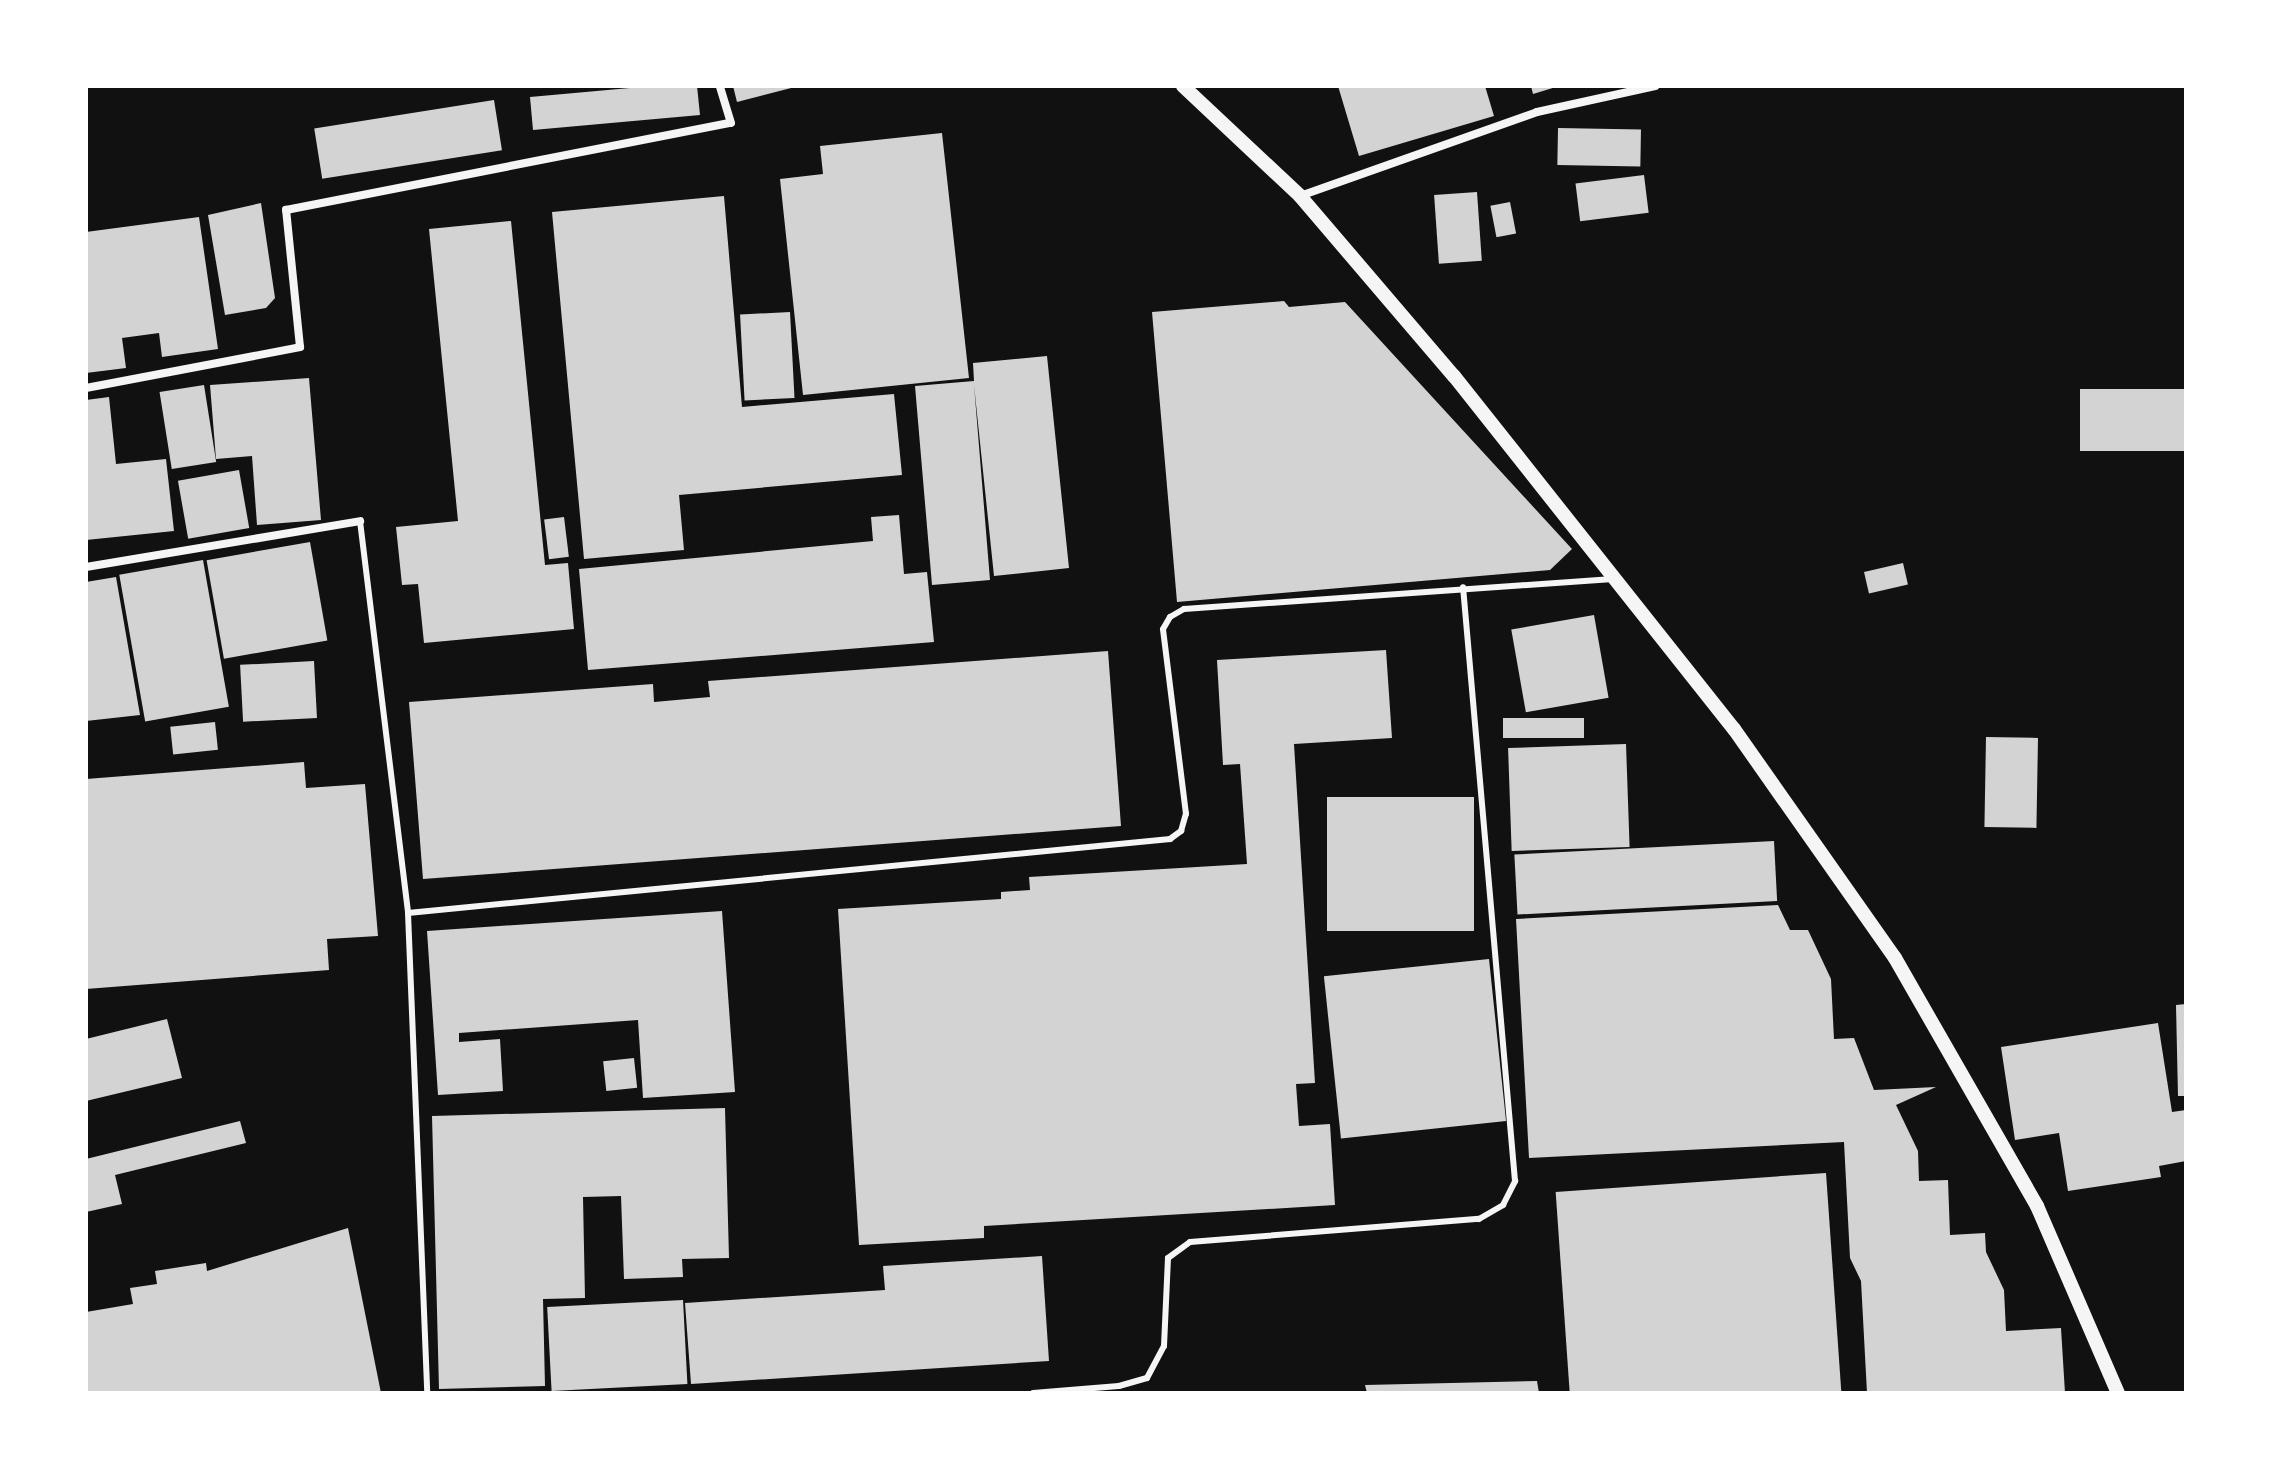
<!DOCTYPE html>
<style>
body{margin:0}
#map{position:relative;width:2272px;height:1479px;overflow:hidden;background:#111;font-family:"DejaVu Sans",sans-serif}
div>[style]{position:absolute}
.building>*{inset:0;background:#d3d3d3;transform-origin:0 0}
.service>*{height:6px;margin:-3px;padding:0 3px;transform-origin:3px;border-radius:3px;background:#f5f5f5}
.minor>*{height:8px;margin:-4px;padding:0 4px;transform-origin:4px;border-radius:4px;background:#f5f5f5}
.tertiary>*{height:14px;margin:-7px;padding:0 7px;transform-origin:7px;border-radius:7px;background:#f5f5f5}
span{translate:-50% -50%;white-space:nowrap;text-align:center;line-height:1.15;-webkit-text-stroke:7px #fff;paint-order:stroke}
.frame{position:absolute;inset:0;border:88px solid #fff;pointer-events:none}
</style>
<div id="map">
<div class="building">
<div style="clip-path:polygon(652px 86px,697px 86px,700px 115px,533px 130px,530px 97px)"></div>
<div style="clip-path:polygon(733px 86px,794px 86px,795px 87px,737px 102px)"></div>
<div style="clip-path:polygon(1338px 86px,1485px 86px,1494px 116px,1359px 156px)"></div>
<div style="clip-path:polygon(1531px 86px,1556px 86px,1556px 87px,1533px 94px)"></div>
<div style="left:494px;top:100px;width:51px;height:182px;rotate:81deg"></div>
<div style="left:1558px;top:128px;width:83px;height:37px;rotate:1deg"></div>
<div style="clip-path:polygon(942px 133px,969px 378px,803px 395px,780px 179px,823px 174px,820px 146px)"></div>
<div style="left:1644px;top:175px;width:38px;height:69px;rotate:83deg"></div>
<div style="left:1477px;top:192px;width:69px;height:43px;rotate:86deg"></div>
<div style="clip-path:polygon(724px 196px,742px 407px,894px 394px,902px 475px,679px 495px,684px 550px,584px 559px,552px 212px)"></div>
<div style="left:1510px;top:202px;width:32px;height:20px;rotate:79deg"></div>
<div style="clip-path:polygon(261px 203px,275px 298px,266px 308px,225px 315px,208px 215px)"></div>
<div style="clip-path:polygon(199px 217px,218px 349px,162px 357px,159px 333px,122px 338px,126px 368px,86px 373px,86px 232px)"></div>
<div style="clip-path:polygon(511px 221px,545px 565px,568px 563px,574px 629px,424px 643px,418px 584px,402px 585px,396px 527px,458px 521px,429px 229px)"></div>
<div style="clip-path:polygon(1284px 301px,1289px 307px,1345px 302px,1572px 549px,1550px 570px,1177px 602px,1152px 312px)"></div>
<div style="left:790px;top:312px;width:86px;height:50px;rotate:87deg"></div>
<div style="clip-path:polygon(1047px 356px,1069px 568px,994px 576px,974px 385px,990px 580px,932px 585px,915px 386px,974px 381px,973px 363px)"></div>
<div style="clip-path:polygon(309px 378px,321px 520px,257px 525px,252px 456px,216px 459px,210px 385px)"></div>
<div style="left:204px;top:385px;width:78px;height:45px;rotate:81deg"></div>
<div style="left:2186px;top:389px;width:62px;height:106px;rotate:90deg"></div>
<div style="clip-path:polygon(109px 397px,116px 464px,166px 459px,174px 531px,86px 540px,86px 400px)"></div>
<div style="left:239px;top:470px;width:59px;height:62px;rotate:80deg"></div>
<div style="clip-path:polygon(899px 515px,904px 574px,927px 572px,934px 642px,588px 670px,579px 569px,873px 541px,871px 517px)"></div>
<div style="left:564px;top:517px;width:40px;height:20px;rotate:83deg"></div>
<div style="left:310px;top:542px;width:100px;height:105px;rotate:80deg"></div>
<div style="left:203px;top:560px;width:149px;height:85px;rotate:80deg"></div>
<div style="left:1903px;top:563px;width:22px;height:40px;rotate:77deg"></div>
<div style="clip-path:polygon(116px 577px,140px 715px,86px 721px,86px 582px)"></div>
<div style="left:1594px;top:615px;width:84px;height:84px;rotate:80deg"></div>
<div style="clip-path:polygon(1386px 650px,1392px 738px,1294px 744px,1315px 1083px,1296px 1084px,1299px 1126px,1330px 1124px,1335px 1205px,984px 1226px,984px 1238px,859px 1245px,838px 909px,1001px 899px,1001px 892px,1030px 890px,1029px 877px,1247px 864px,1240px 764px,1223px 765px,1217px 660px)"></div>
<div style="clip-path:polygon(1108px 651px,1121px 826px,423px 879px,409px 702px,653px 684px,654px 702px,710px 697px,708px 681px)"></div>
<div style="left:314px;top:661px;width:57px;height:74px;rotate:87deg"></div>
<div style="left:1584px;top:718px;width:20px;height:81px;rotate:90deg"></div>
<div style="left:215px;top:722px;width:28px;height:45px;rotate:84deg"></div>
<div style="left:1986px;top:737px;width:52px;height:90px;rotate:1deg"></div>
<div style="left:1626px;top:744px;width:103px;height:118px;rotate:88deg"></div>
<div style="clip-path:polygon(304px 762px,306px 788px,365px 784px,378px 936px,327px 939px,329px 970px,86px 989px,86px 779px)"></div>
<div style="left:1474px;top:797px;width:134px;height:147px;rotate:90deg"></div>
<div style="left:1774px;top:841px;width:60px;height:260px;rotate:87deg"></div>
<div style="clip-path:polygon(1778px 905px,1790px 930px,1808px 930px,1831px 979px,1834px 1039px,1854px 1038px,1874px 1090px,1936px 1087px,1896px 1105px,1918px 1151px,1919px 1181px,1948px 1180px,1950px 1235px,1985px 1233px,1986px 1252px,2004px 1290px,2006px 1331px,2061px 1328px,2065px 1393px,1867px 1393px,1861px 1281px,1850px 1258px,1844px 1142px,1529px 1158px,1516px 919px)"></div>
<div style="clip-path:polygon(722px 911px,735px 1092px,643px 1098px,638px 1020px,459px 1033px,459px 1042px,500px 1039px,503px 1091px,438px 1095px,427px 931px)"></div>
<div style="left:1489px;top:959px;width:163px;height:166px;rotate:84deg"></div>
<div style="clip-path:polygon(2186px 1004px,2186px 1096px,2178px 1096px,2176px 1005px)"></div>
<div style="clip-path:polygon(167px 1019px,182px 1078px,86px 1101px,86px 1039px)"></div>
<div style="clip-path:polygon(2158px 1023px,2172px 1112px,2186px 1110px,2186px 1161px,2159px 1166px,2161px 1177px,2068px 1191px,2059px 1133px,2015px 1140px,2001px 1047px)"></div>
<div style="left:634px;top:1058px;width:30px;height:31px;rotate:84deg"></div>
<div style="clip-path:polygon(725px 1108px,729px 1258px,682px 1259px,683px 1277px,624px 1279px,621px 1196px,583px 1197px,585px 1298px,543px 1299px,545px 1386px,439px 1389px,432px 1116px)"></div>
<div style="clip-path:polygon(240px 1121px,246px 1143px,115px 1175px,122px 1204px,86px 1212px,86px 1159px)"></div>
<div style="left:1826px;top:1173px;width:220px;height:271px;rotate:86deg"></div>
<div style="clip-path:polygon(348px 1228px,381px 1393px,86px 1393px,86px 1312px,133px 1304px,130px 1288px,157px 1284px,155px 1271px,206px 1263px,207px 1271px)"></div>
<div style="clip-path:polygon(1042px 1256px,1049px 1361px,691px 1384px,685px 1303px,885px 1290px,883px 1266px)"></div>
<div style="left:683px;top:1300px;width:84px;height:136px;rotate:87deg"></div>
<div style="clip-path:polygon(1537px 1381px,1539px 1393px,1367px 1393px,1365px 1385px)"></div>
</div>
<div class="service">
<div style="left:360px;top:521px;width:395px;rotate:83deg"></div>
<div style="left:408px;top:913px;width:480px;rotate:87.7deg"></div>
<div style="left:408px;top:913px;width:766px;rotate:-5.55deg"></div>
<div style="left:1170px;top:839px;width:14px;rotate:-36deg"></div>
<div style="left:1181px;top:831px;width:18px;rotate:-74deg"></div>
<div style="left:1186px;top:814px;width:186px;rotate:-97.1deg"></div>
<div style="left:1163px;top:629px;width:14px;rotate:-60deg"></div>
<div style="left:1170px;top:617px;width:16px;rotate:-30deg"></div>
<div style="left:1184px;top:609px;width:430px;rotate:-4deg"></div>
<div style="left:1033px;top:1393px;width:86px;rotate:-4.7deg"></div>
<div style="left:1119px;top:1386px;width:29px;rotate:-16deg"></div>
<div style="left:1147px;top:1378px;width:36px;rotate:-62deg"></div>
<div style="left:1164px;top:1346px;width:88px;rotate:-87.4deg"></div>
<div style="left:1168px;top:1258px;width:27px;rotate:-36deg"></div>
<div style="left:1190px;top:1242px;width:290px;rotate:-4.6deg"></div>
<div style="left:1479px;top:1219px;width:28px;rotate:-30deg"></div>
<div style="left:1503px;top:1205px;width:27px;rotate:-63deg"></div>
<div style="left:1515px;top:1181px;width:596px;rotate:-95deg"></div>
</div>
<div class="minor">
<div style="left:1300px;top:196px;width:251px;rotate:-19.5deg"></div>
<div style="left:1537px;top:112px;width:121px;rotate:-12.4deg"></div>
<div style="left:86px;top:388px;width:218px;rotate:-10.8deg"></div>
<div style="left:300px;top:347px;width:138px;rotate:-95.8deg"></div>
<div style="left:286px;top:210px;width:453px;rotate:-11.1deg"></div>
<div style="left:731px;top:123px;width:39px;rotate:-107deg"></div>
<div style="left:86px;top:567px;width:278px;rotate:-9.5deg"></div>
</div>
<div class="tertiary">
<div style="left:1183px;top:86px;width:161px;rotate:43.2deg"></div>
<div style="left:1300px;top:196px;width:237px;rotate:49.5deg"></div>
<div style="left:1454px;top:376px;width:451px;rotate:51.6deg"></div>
<div style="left:1734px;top:729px;width:280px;rotate:54.9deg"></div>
<div style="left:1895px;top:958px;width:286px;rotate:60.2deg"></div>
<div style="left:2037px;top:1206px;width:204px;rotate:66.6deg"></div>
</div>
<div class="frame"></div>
</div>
